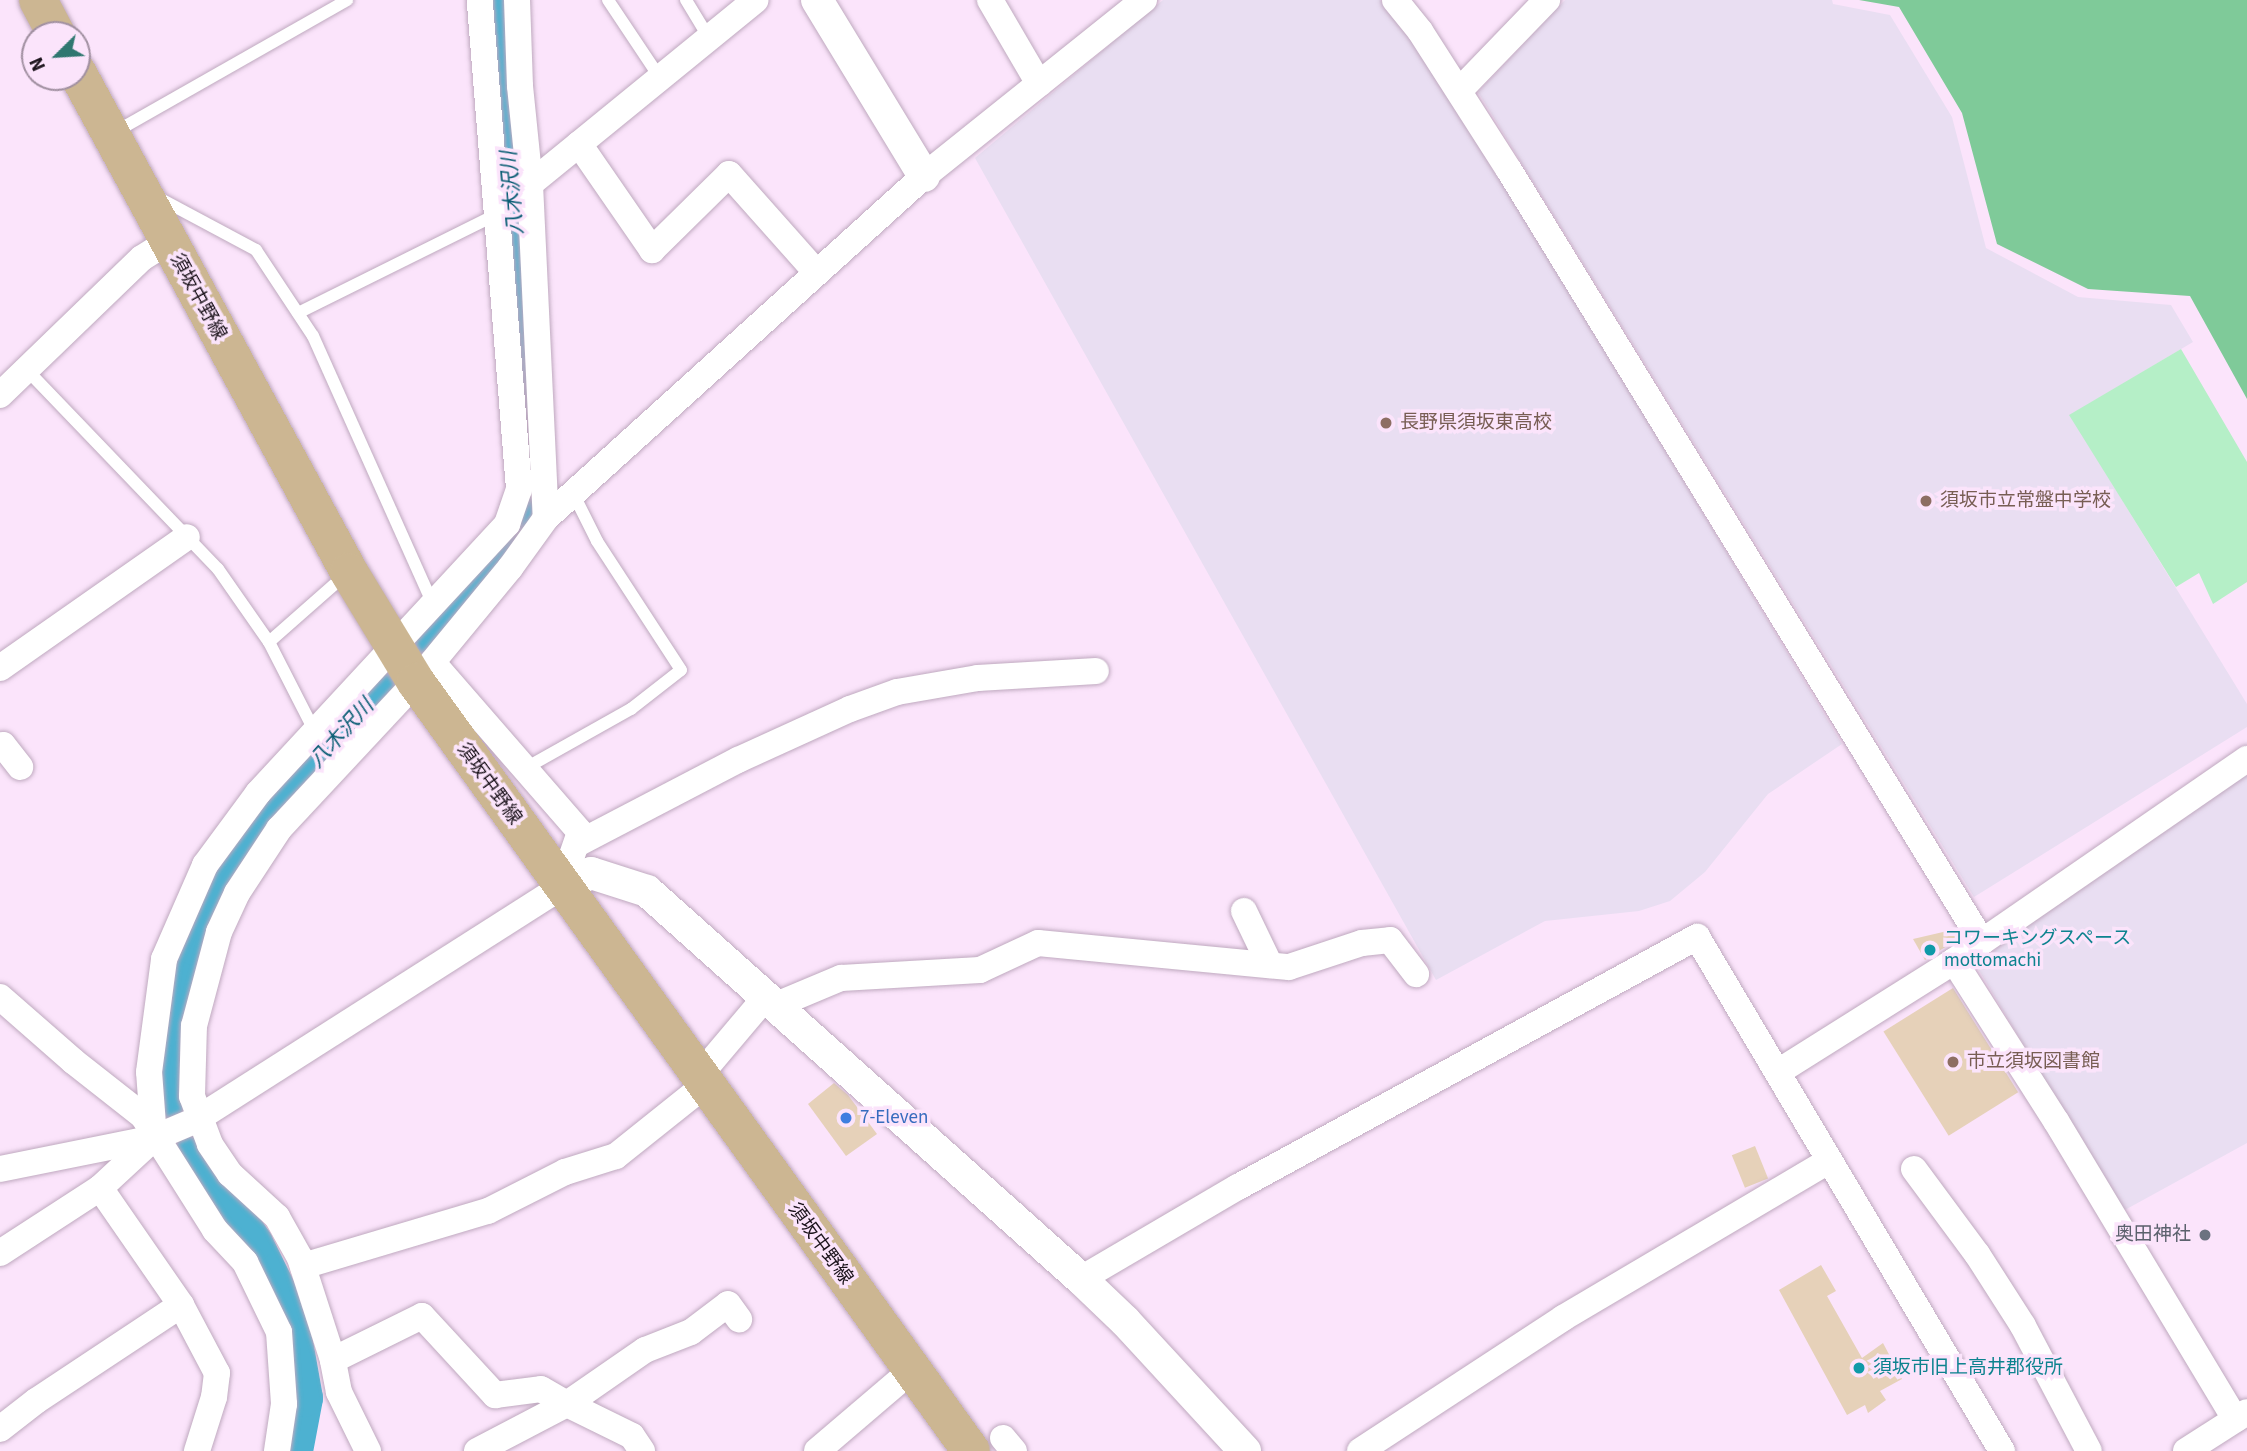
<!DOCTYPE html>
<meta charset="utf-8">
<style>
body{margin:0}
#map{position:relative;width:2247px;height:1451px;overflow:hidden;background:#fbe4fb;font-family:"Source Sans 3","Noto Sans JP",sans-serif}
div>[style]{position:absolute}
.education>*{inset:0;background:#e9def2}
.green>*{inset:0;background:#b5efc7}
.forest>*{inset:0;background:#7fca99}
.river>*{height:38px;margin:-19px;padding:0 19px;transform-origin:19px;border-radius:19px;background:#4db1d1}
.building>*{inset:0;background:#e6d1b9;transform-origin:0 0}
.roads{filter:drop-shadow(0 0 2px #bfa9bf) drop-shadow(0 0 2px #bfa9bf)}
.service>*{height:12px;margin:-6px;padding:0 6px;transform-origin:6px;border-radius:6px;background:#fff}
.minor>*{height:26px;margin:-13px;padding:0 13px;transform-origin:13px;border-radius:13px;background:#fff}
.tertiary>*{height:32px;margin:-16px;padding:0 16px;transform-origin:16px;border-radius:16px;background:#fff}
.primary>*{height:38px;margin:-19px;padding:0 19px;transform-origin:19px;border-radius:19px;background:#ccb692}
.dots>*{width:19px;height:19px;translate:-50% -50%;box-sizing:border-box;border:4px solid #fbe4fb;border-radius:50%}
span{translate:-50% -50%;white-space:nowrap;text-align:center;line-height:1.15;-webkit-text-stroke:7px #fbe4fb;paint-order:stroke}
.street-label{font-size:19px;color:#1a121a}
.education-label{font-size:19px;color:#785e54}
.left{translate:0 -50%;text-align:left}
.culture-label{font-size:19px;color:#0d838f}
.shop-label{font-size:19px;color:#366cbe}
.worship-label{font-size:19px;color:#5b616d}
.right{translate:-100% -50%;text-align:right}
.water-label{font-size:21px;color:#095d74;font-style:italic}
.north{position:absolute;left:21px;top:21px;width:70px;height:70px;box-sizing:border-box;background:#fbe4fb;border:2px solid #a190a1;border-radius:50%;rotate:246deg;font-size:19px;font-weight:700;line-height:28px;text-align:center;color:#1a121a}
.north::after{content:'';display:block;margin:auto;width:24px;height:32px;background:#2f7770;clip-path:polygon(50% 0,100% 100%,50% 72%,0 100%)}
</style>
<div id="map">
<div class="education">
<div style="clip-path:polygon(1163px 0,1380px 0,1450px 93px,1842px 744px,1768px 794px,1705px 872px,1670px 901px,1639px 911px,1545px 921px,1436px 980px,975px 158px)"></div>
<div style="clip-path:polygon(1565px 0,1832px 0,1833px 4px,1890px 15px,1952px 117px,1986px 248px,2078px 297px,2171px 305px,2193px 342px,2070px 415px,2247px 704px,2247px 727px,1974px 897px,1478px 92px)"></div>
<div style="clip-path:polygon(2247px 772px,2247px 1143px,2123px 1211px,1977px 967px,2020px 926px)"></div>
</div>
<div class="green">
<div style="clip-path:polygon(2181px 349px,2247px 462px,2247px 582px,2213px 604px,2199px 573px,2176px 587px,2069px 415px)"></div>
</div>
<div class="forest">
<div style="clip-path:polygon(1859px 0,2247px 0,2247px 399px,2190px 296px,2088px 289px,1997px 244px,1962px 113px,1899px 7px)"></div>
</div>
<div class="river">
<div style="left:294px;top:1451px;width:54px;rotate:-79.3deg"></div>
<div style="left:304px;top:1398px;width:85px;rotate:-100.1deg"></div>
<div style="left:289px;top:1314px;width:79px;rotate:-116.2deg"></div>
<div style="left:254px;top:1243px;width:105px;rotate:-124.1deg"></div>
<div style="left:195px;top:1156px;width:69px;rotate:-111.3deg"></div>
<div style="left:170px;top:1092px;width:65px;rotate:-86.5deg"></div>
<div style="left:174px;top:1027px;width:83px;rotate:-76.1deg"></div>
<div style="left:194px;top:946px;width:55px;rotate:-68.6deg"></div>
<div style="left:214px;top:895px;width:52px;rotate:-61.5deg"></div>
<div style="left:239px;top:849px;width:68px;rotate:-50.9deg"></div>
<div style="left:282px;top:796px;width:326px;rotate:-48deg"></div>
<div style="left:500px;top:554px;width:55px;rotate:-59.2deg"></div>
<div style="left:528px;top:507px;width:197px;rotate:-91.5deg"></div>
<div style="left:523px;top:310px;width:205px;rotate:-95.3deg"></div>
<div style="left:504px;top:106px;width:106px;rotate:-92.2deg"></div>
</div>
<div class="building">
<div style="clip-path:polygon(1956px 929px,1961px 937px,1925px 960px,1913px 939px)"></div>
<div style="left:1953px;top:988px;width:123px;height:82px;rotate:58deg"></div>
<div style="clip-path:polygon(834px 1083px,848px 1095px,877px 1134px,846px 1156px,808px 1104px)"></div>
<div style="left:1755px;top:1146px;width:35px;height:25px;rotate:68deg"></div>
<div style="clip-path:polygon(1821px 1265px,1836px 1291px,1827px 1296px,1862px 1358px,1883px 1343px,1902px 1379px,1880px 1391px,1886px 1400px,1868px 1413px,1865px 1405px,1847px 1415px,1779px 1290px)"></div>
</div>
<div class="roads">
<div class="service">
<div style="left:608px;top:0;width:94px;rotate:56.3deg"></div>
<div style="left:686px;top:0;width:44px;rotate:58.8deg"></div>
<div style="left:115px;top:132px;width:267px;rotate:-29.6deg"></div>
<div style="left:159px;top:198px;width:110px;rotate:28.2deg"></div>
<div style="left:256px;top:250px;width:103px;rotate:56.5deg"></div>
<div style="left:313px;top:336px;width:294px;rotate:65.9deg"></div>
<div style="left:298px;top:313px;width:220px;rotate:-26.4deg"></div>
<div style="left:27px;top:370px;width:276px;rotate:46.2deg"></div>
<div style="left:218px;top:569px;width:89px;rotate:55.1deg"></div>
<div style="left:315px;top:732px;width:101px;rotate:-117.1deg"></div>
<div style="left:269px;top:642px;width:101px;rotate:-41.4deg"></div>
<div style="left:524px;top:769px;width:123px;rotate:-29.3deg"></div>
<div style="left:631px;top:709px;width:63px;rotate:-38deg"></div>
<div style="left:681px;top:670px;width:154px;rotate:-123.1deg"></div>
<div style="left:597px;top:541px;width:54px;rotate:-116.6deg"></div>
</div>
<div class="minor">
<div style="left:517px;top:0;width:86px;rotate:88deg"></div>
<div style="left:520px;top:86px;width:99px;rotate:84.2deg"></div>
<div style="left:530px;top:184px;width:334px;rotate:87.3deg"></div>
<div style="left:990px;top:0;width:97px;rotate:59.7deg"></div>
<div style="left:1395px;top:0;width:40px;rotate:51deg"></div>
<div style="left:1420px;top:31px;width:165px;rotate:57.4deg"></div>
<div style="left:1509px;top:170px;width:905px;rotate:58.5deg"></div>
<div style="left:1459px;top:91px;width:127px;rotate:-46deg"></div>
<div style="left:579px;top:144px;width:129px;rotate:55.4deg"></div>
<div style="left:652px;top:250px;width:108px;rotate:-44.6deg"></div>
<div style="left:729px;top:174px;width:130px;rotate:48.4deg"></div>
<div style="left:530px;top:184px;width:291px;rotate:-39.2deg"></div>
<div style="left:0;top:395px;width:197px;rotate:-44deg"></div>
<div style="left:142px;top:258px;width:31px;rotate:-32deg"></div>
<div style="left:0;top:668px;width:228px;rotate:-35deg"></div>
<div style="left:0;top:748px;width:4px;rotate:-45deg"></div>
<div style="left:3px;top:745px;width:28px;rotate:52deg"></div>
<div style="left:577px;top:844px;width:182px;rotate:-27.6deg"></div>
<div style="left:738px;top:760px;width:123px;rotate:-24.5deg"></div>
<div style="left:850px;top:709px;width:50px;rotate:-19.9deg"></div>
<div style="left:897px;top:692px;width:82px;rotate:-9.8deg"></div>
<div style="left:978px;top:678px;width:118px;rotate:-3.4deg"></div>
<div style="left:1244px;top:911px;width:60px;rotate:64.3deg"></div>
<div style="left:1954px;top:961px;width:190px;rotate:57.5deg"></div>
<div style="left:2056px;top:1121px;width:348px;rotate:59deg"></div>
<div style="left:0;top:997px;width:97px;rotate:41.2deg"></div>
<div style="left:73px;top:1061px;width:89px;rotate:38.2deg"></div>
<div style="left:143px;top:1116px;width:135px;rotate:57.7deg"></div>
<div style="left:215px;top:1230px;width:44px;rotate:46.8deg"></div>
<div style="left:245px;top:1262px;width:78px;rotate:64.1deg"></div>
<div style="left:279px;top:1332px;width:72px;rotate:86deg"></div>
<div style="left:284px;top:1404px;width:48px;rotate:98.5deg"></div>
<div style="left:774px;top:1006px;width:73px;rotate:-22.7deg"></div>
<div style="left:841px;top:978px;width:139px;rotate:-3.3deg"></div>
<div style="left:980px;top:970px;width:64px;rotate:-25deg"></div>
<div style="left:1038px;top:943px;width:252px;rotate:5.5deg"></div>
<div style="left:1289px;top:967px;width:77px;rotate:-18.2deg"></div>
<div style="left:1362px;top:943px;width:28px;rotate:-6deg"></div>
<div style="left:1390px;top:940px;width:43px;rotate:52.6deg"></div>
<div style="left:1778px;top:1072px;width:208px;rotate:-32.2deg"></div>
<div style="left:1954px;top:961px;width:356px;rotate:-34.6deg"></div>
<div style="left:699px;top:1076px;width:102px;rotate:-49.8deg"></div>
<div style="left:154px;top:1138px;width:66px;rotate:-94.3deg"></div>
<div style="left:149px;top:1072px;width:114px;rotate:-82.4deg"></div>
<div style="left:164px;top:959px;width:103px;rotate:-66.4deg"></div>
<div style="left:205px;top:865px;width:89px;rotate:-53.6deg"></div>
<div style="left:258px;top:793px;width:367px;rotate:-47.2deg"></div>
<div style="left:507px;top:524px;width:37px;rotate:-71deg"></div>
<div style="left:519px;top:489px;width:491px;rotate:-94.6deg"></div>
<div style="left:0;top:1169px;width:157px;rotate:-11.4deg"></div>
<div style="left:1914px;top:1169px;width:106px;rotate:53.5deg"></div>
<div style="left:1977px;top:1254px;width:85px;rotate:57.4deg"></div>
<div style="left:2023px;top:1326px;width:141px;rotate:62.2deg"></div>
<div style="left:100px;top:1188px;width:142px;rotate:55.3deg"></div>
<div style="left:181px;top:1305px;width:77px;rotate:62.1deg"></div>
<div style="left:217px;top:1373px;width:24px;rotate:97deg"></div>
<div style="left:214px;top:1397px;width:57px;rotate:107.5deg"></div>
<div style="left:0;top:1253px;width:119px;rotate:-33deg"></div>
<div style="left:100px;top:1188px;width:74px;rotate:-42.8deg"></div>
<div style="left:154px;top:1138px;width:43px;rotate:-23deg"></div>
<div style="left:194px;top:1121px;width:435px;rotate:-32.5deg"></div>
<div style="left:561px;top:887px;width:58px;rotate:-70.9deg"></div>
<div style="left:580px;top:832px;width:225px;rotate:-131deg"></div>
<div style="left:303px;top:1266px;width:193px;rotate:-16.6deg"></div>
<div style="left:488px;top:1211px;width:86px;rotate:-26.9deg"></div>
<div style="left:565px;top:1172px;width:53px;rotate:-17.4deg"></div>
<div style="left:616px;top:1156px;width:114px;rotate:-38.6deg"></div>
<div style="left:1081px;top:1279px;width:182px;rotate:-30.4deg"></div>
<div style="left:1238px;top:1187px;width:523px;rotate:-28.58deg"></div>
<div style="left:1697px;top:937px;width:598px;rotate:59.32deg"></div>
<div style="left:333px;top:1360px;width:99px;rotate:-26.3deg"></div>
<div style="left:422px;top:1316px;width:108px;rotate:47.3deg"></div>
<div style="left:495px;top:1395px;width:46px;rotate:-7.4deg"></div>
<div style="left:541px;top:1389px;width:30px;rotate:30deg"></div>
<div style="left:567px;top:1404px;width:95px;rotate:-34.7deg"></div>
<div style="left:645px;top:1350px;width:49px;rotate:-21.4deg"></div>
<div style="left:691px;top:1332px;width:46px;rotate:-37.1deg"></div>
<div style="left:728px;top:1304px;width:19px;rotate:54deg"></div>
<div style="left:0;top:1429px;width:46px;rotate:-37.9deg"></div>
<div style="left:36px;top:1401px;width:174px;rotate:-33.5deg"></div>
<div style="left:1003px;top:1438px;width:17px;rotate:50deg"></div>
<div style="left:368px;top:1451px;width:66px;rotate:-116.2deg"></div>
<div style="left:339px;top:1392px;width:33px;rotate:-101deg"></div>
<div style="left:333px;top:1360px;width:107px;rotate:-107.9deg"></div>
<div style="left:300px;top:1258px;width:47px;rotate:-119.3deg"></div>
<div style="left:277px;top:1217px;width:64px;rotate:-137.5deg"></div>
<div style="left:230px;top:1174px;width:36px;rotate:-124deg"></div>
<div style="left:210px;top:1144px;width:51px;rotate:-110.6deg"></div>
<div style="left:192px;top:1096px;width:70px;rotate:-88.4deg"></div>
<div style="left:194px;top:1026px;width:97px;rotate:-75.1deg"></div>
<div style="left:219px;top:932px;width:43px;rotate:-65.2deg"></div>
<div style="left:237px;top:893px;width:77px;rotate:-56.7deg"></div>
<div style="left:279px;top:829px;width:201px;rotate:-47deg"></div>
<div style="left:416px;top:682px;width:148px;rotate:-50.5deg"></div>
<div style="left:510px;top:568px;width:62px;rotate:-54.2deg"></div>
<div style="left:546px;top:518px;width:510px;rotate:-42.14deg"></div>
<div style="left:924px;top:176px;width:282px;rotate:-38.7deg"></div>
<div style="left:477px;top:1451px;width:102px;rotate:-27.6deg"></div>
<div style="left:567px;top:1404px;width:72px;rotate:26.2deg"></div>
<div style="left:632px;top:1436px;width:18px;rotate:56deg"></div>
<div style="left:817px;top:1451px;width:125px;rotate:-40.5deg"></div>
<div style="left:1360px;top:1451px;width:243px;rotate:-33.2deg"></div>
<div style="left:1563px;top:1318px;width:309px;rotate:-30.6deg"></div>
<div style="left:2186px;top:1451px;width:72px;rotate:-32.6deg"></div>
</div>
<div class="tertiary">
<div style="left:817px;top:0;width:206px;rotate:58.7deg"></div>
<div style="left:561px;top:887px;width:33px;rotate:-25deg"></div>
<div style="left:591px;top:873px;width:59px;rotate:17.8deg"></div>
<div style="left:647px;top:891px;width:582px;rotate:41.8deg"></div>
<div style="left:1081px;top:1279px;width:61px;rotate:43.7deg"></div>
<div style="left:1125px;top:1321px;width:177px;rotate:47.3deg"></div>
</div>
<div class="primary">
<div style="left:38px;top:0;width:40px;rotate:62deg"></div>
<div style="left:77px;top:72px;width:569px;rotate:61.45deg"></div>
<div style="left:349px;top:572px;width:129px;rotate:58.7deg"></div>
<div style="left:416px;top:682px;width:948px;rotate:54.18deg"></div>
</div>
</div>
<div class="dots">
<div style="left:1386px;top:423px;background:#8d6e63"></div>
<div style="left:1926px;top:501px;background:#8d6e63"></div>
<div style="left:1930px;top:950px;background:#0f9aa8"></div>
<div style="left:1953px;top:1062px;background:#8d6e63"></div>
<div style="left:846px;top:1118px;background:#3f7fe0"></div>
<div style="left:2205px;top:1235px;background:#6b7280"></div>
<div style="left:1859px;top:1368px;background:#0f9aa8"></div>
</div>
<div class="street-label">
<span style="left:198px;top:297px;rotate:61deg">須坂中野線</span>
<span style="left:489px;top:784px;rotate:54deg">須坂中野線</span>
<span style="left:820px;top:1244px;rotate:54deg">須坂中野線</span>
</div>
<div class="education-label">
<span class="left" style="left:1400px;top:423px">長野県須坂東高校</span>
<span class="left" style="left:1940px;top:501px">須坂市立常盤中学校</span>
<span class="left" style="left:1967px;top:1062px">市立須坂図書館</span>
</div>
<div class="culture-label">
<span class="left" style="left:1944px;top:950px">コワーキングスペース<br>mottomachi</span>
<span class="left" style="left:1873px;top:1368px">須坂市旧上高井郡役所</span>
</div>
<div class="shop-label">
<span class="left" style="left:860px;top:1118px">7-Eleven</span>
</div>
<div class="worship-label">
<span class="right" style="left:2191px;top:1235px">奥田神社</span>
</div>
<div class="water-label">
<span style="left:512px;top:193px;rotate:-95deg">八木沢川</span>
<span style="left:341px;top:733px;rotate:-48deg">八木沢川</span>
</div>
<div class="north">N</div>
</div>
